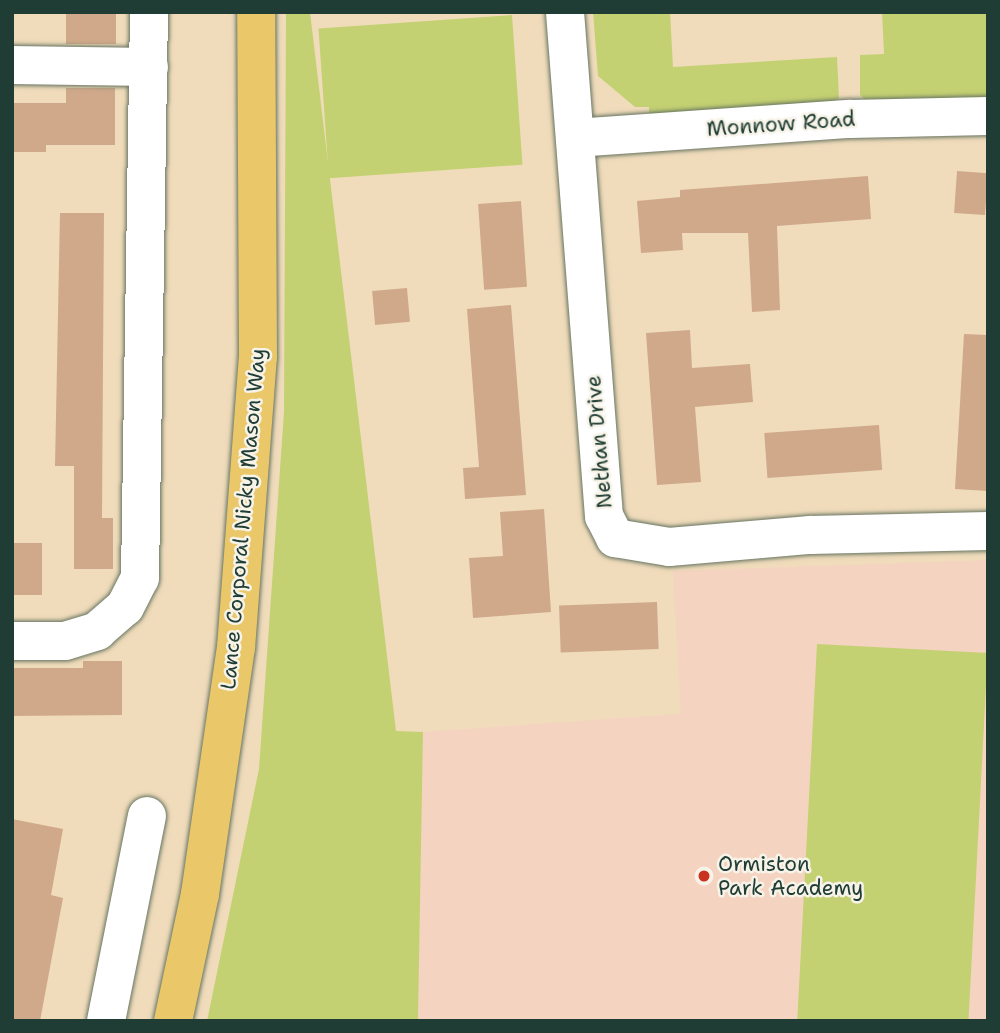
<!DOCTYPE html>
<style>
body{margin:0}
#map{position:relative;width:1000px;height:1033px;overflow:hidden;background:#f0dcbb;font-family:"Shantell Sans",sans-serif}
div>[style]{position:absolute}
.built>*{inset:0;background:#f5d3c1}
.green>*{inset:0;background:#c4d172;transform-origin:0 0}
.building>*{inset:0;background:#cfa98a;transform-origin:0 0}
.roads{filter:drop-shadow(0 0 2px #687563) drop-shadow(0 0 2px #687563)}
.minor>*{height:38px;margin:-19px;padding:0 19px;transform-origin:19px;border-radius:19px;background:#fff}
.major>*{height:38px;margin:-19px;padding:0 19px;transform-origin:19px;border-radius:19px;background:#eac769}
.dots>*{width:19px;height:19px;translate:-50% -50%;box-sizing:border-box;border:4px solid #f7f3e8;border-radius:50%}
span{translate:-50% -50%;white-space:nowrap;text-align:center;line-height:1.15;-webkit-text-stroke:5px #f7f3e8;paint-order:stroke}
.street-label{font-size:21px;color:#1f3d34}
.poi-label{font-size:21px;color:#1f3d34}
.left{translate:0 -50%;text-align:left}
.frame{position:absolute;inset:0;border:14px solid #1f3d34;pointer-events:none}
</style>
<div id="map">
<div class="built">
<div style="clip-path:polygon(988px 560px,988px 1021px,418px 1021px,423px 732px,681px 714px,673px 571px)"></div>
</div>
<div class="green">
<div style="clip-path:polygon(286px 12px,310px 12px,396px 731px,423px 732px,418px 1021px,207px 1021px,259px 769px,284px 412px)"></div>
<div style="clip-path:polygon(593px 12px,670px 12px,673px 67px,837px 57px,839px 98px,830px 106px,649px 119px,649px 107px,635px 107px,598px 76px)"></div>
<div style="clip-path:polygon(882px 12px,988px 12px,988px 101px,870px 104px,860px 95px,860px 55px,884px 54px)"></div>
<div style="left:512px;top:15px;width:150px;height:194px;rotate:86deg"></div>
<div style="left:817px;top:644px;width:171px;height:378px;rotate:3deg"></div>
</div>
<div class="building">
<div style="left:66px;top:12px;width:50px;height:32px"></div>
<div style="clip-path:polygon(66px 88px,115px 88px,115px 145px,46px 145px,46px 152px,12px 152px,12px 103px,66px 103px)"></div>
<div style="left:957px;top:171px;width:31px;height:42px;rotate:4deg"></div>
<div style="clip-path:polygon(868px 176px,871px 219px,777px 226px,780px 310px,752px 312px,748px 233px,682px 233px,683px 250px,641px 253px,637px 201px,680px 197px,680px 190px)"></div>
<div style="left:521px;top:201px;width:86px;height:43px;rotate:86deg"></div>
<div style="clip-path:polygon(60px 213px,104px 213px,102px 518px,113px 518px,113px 569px,74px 569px,74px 466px,55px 466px)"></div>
<div style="left:407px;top:288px;width:34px;height:35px;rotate:85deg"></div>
<div style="clip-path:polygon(511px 305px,526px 495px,465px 499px,463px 468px,479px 467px,467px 309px)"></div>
<div style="clip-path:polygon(690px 330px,692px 368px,750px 364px,753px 402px,695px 407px,701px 482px,657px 485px,646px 333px)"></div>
<div style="clip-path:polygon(964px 334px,988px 335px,988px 491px,955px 489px)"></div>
<div style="left:879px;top:425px;width:45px;height:115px;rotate:86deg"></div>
<div style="clip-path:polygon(544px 509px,551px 612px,473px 618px,469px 558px,503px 556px,500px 512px)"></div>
<div style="left:12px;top:543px;width:30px;height:52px"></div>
<div style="left:657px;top:602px;width:47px;height:98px;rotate:88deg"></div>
<div style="clip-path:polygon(83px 661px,122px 661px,122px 715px,12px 716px,12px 668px,83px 668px)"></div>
<div style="clip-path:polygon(12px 819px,63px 829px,51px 895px,63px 898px,40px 1021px,12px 1021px)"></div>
</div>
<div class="roads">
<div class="minor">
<div style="left:565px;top:12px;width:506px;rotate:85.58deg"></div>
<div style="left:604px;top:516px;width:25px;rotate:63deg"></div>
<div style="left:615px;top:538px;width:55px;rotate:9.5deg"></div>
<div style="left:669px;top:547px;width:142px;rotate:-4.9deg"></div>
<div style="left:810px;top:535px;width:178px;rotate:-1.3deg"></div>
<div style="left:12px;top:65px;width:137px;rotate:0.8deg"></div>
<div style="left:575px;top:138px;width:276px;rotate:-4deg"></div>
<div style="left:850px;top:119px;width:138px;rotate:-1.2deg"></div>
<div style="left:12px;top:641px;width:53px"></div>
<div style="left:65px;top:641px;width:34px;rotate:-17deg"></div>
<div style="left:97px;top:631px;width:37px;rotate:-41deg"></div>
<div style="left:125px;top:607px;width:33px;rotate:-63deg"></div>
<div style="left:140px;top:578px;width:566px;rotate:-89.09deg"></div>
<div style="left:106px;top:1021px;width:209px;rotate:-78.7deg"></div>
</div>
<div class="major">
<div style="left:173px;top:1021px;width:130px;rotate:-78deg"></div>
<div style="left:200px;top:894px;width:249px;rotate:-81.7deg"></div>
<div style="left:236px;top:648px;width:292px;rotate:-85.7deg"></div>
<div style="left:258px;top:357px;width:345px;rotate:-90.3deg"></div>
</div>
</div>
<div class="dots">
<div style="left:704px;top:876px;background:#c8321e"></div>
</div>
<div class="street-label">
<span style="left:781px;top:124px;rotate:-4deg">Monnow Road</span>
<span style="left:599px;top:442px;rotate:-95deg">Nethan Drive</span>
<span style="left:243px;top:519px;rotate:-85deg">Lance Corporal Nicky Mason Way</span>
</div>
<div class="poi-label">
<span class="left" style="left:718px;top:876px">Ormiston<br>Park Academy</span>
</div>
<div class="frame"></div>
</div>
